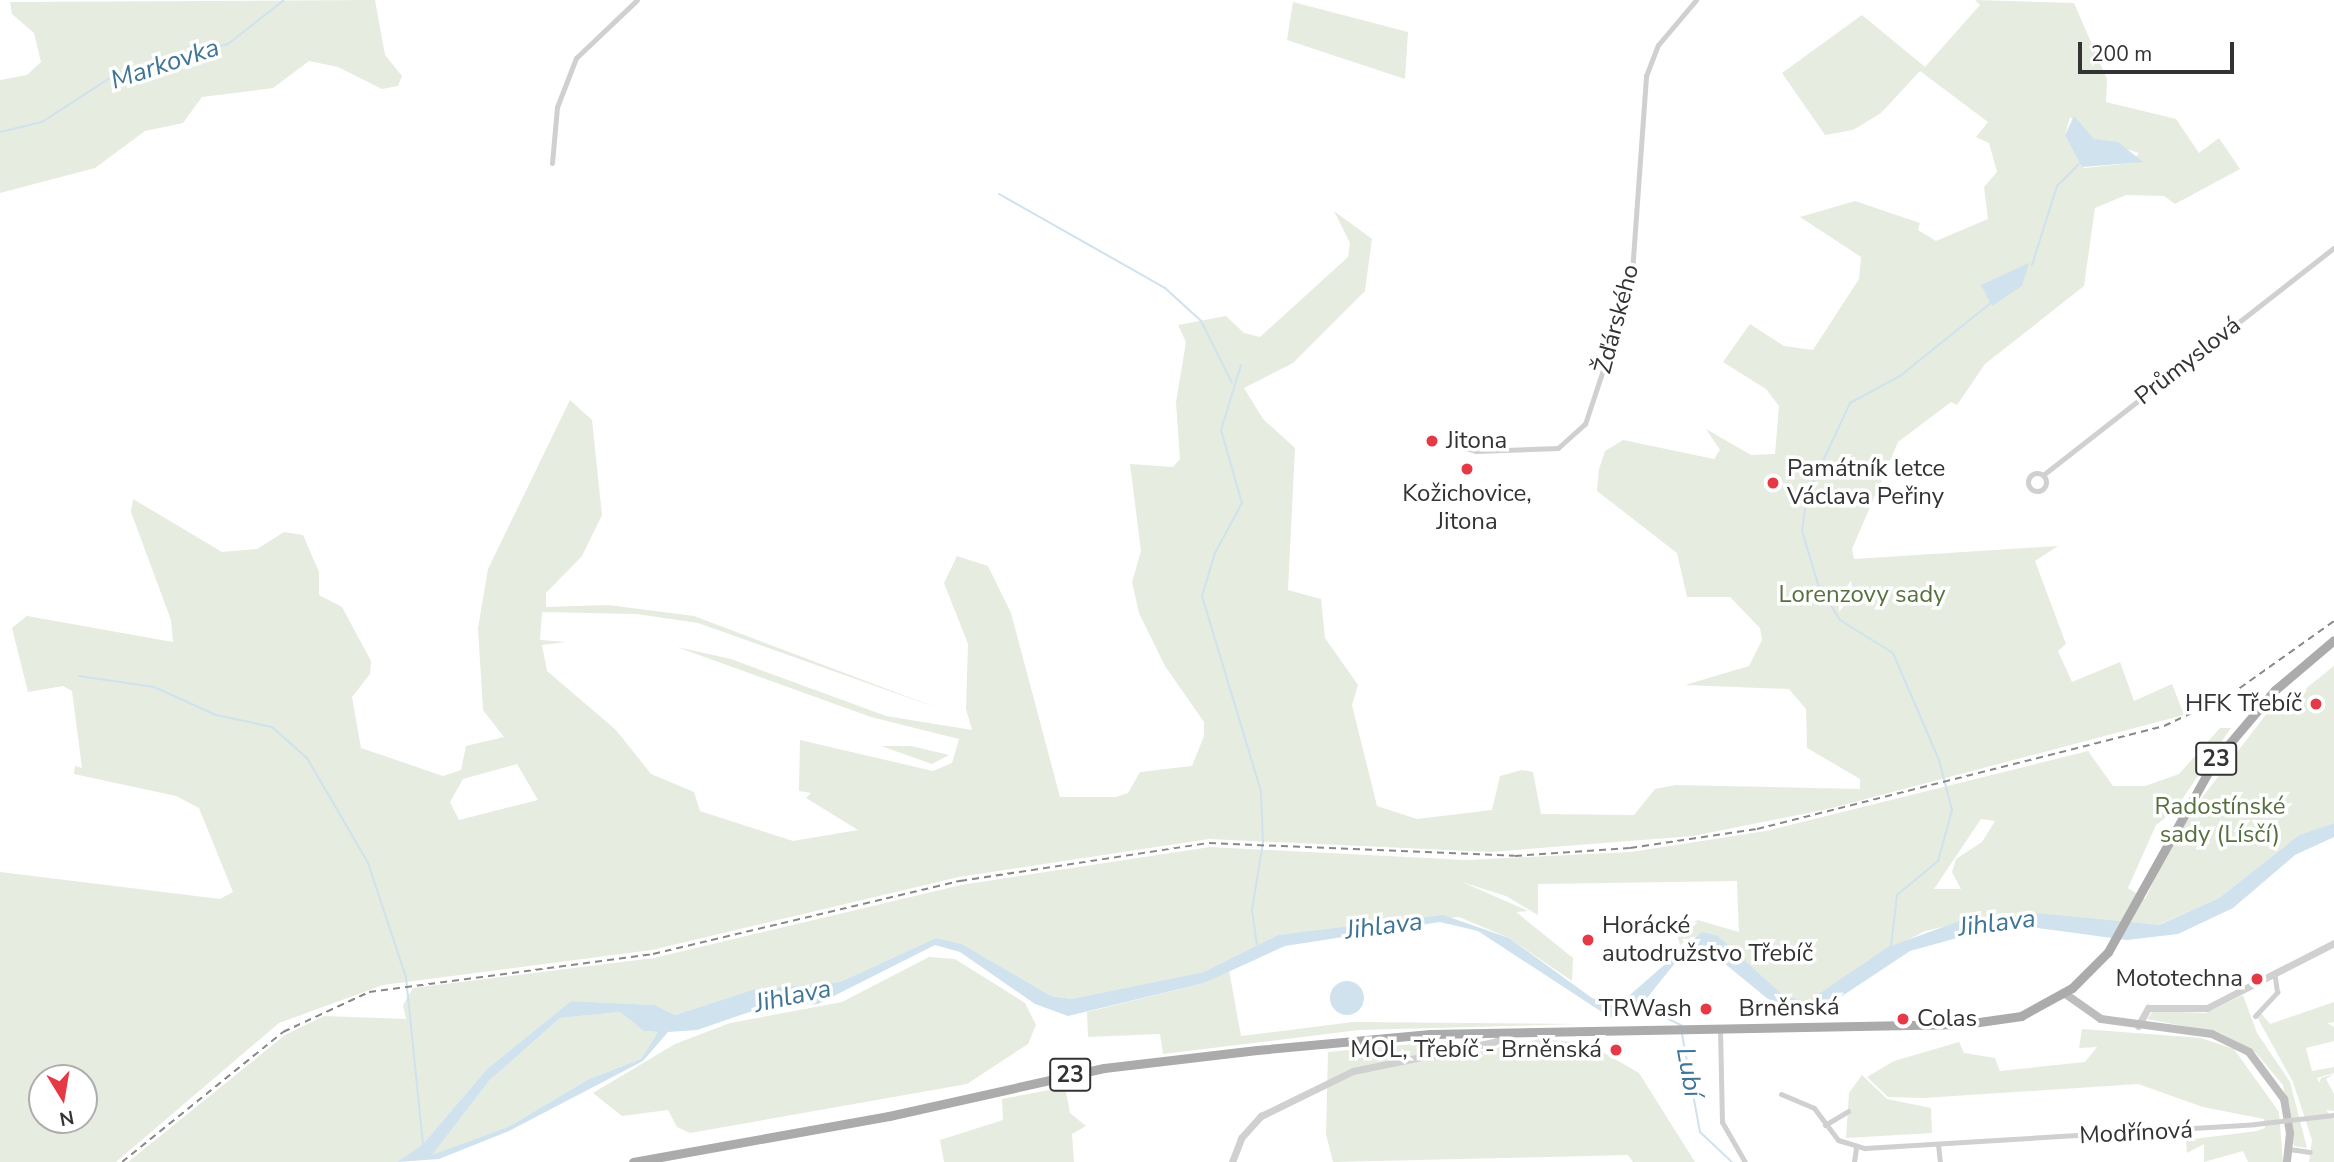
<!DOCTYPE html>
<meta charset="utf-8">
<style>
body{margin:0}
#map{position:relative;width:2334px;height:1162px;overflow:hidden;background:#fff;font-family:"Nunito Sans",sans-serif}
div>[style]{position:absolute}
.green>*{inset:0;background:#e6ecdf}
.water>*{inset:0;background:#cfe2ee}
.round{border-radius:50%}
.stream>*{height:2px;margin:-1px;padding:0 1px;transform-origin:1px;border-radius:1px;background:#cfe2ee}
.minor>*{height:5px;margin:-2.5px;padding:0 2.5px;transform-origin:2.5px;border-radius:2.5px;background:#d0d0d0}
.minor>.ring{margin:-2.5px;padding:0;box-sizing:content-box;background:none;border:5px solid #d0d0d0;border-radius:50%}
.tertiary>*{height:7px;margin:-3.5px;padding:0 3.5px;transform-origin:3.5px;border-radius:3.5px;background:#d0d0d0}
.secondary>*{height:8px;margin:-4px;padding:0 4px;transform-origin:4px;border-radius:4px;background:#bdbdbd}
.primary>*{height:9px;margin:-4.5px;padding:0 4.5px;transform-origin:4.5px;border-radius:4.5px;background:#ababab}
.rail>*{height:2px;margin-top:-1px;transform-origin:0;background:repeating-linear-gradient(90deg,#888 0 7px,transparent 0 12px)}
.minor-bridge>*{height:5px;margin:-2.5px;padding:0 2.5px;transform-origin:2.5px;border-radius:2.5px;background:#d0d0d0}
.dots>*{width:19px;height:19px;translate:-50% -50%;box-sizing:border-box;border:4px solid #fff;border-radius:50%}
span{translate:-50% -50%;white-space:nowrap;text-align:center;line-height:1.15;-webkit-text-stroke:7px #fff;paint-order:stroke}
.shield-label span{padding:2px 5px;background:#fff;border:2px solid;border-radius:5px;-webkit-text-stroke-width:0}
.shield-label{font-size:23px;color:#333;font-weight:700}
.street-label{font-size:24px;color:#333}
.poi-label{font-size:24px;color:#333}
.left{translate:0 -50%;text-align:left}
.right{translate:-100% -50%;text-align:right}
.park-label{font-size:24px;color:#56703f}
.water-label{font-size:26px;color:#3f7597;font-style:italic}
.north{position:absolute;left:28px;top:1064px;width:70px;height:70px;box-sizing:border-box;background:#fff;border:2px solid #adadad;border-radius:50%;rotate:169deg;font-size:19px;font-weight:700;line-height:28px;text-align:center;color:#333}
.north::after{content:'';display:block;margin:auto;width:24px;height:32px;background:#e63946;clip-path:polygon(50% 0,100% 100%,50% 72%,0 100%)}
.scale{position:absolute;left:2078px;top:42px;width:156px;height:32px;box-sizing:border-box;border:4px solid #333;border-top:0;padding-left:9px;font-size:21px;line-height:24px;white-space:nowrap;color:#333;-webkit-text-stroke:5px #fff;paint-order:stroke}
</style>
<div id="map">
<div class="green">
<div style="clip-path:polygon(375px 0,385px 55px,402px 76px,398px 86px,382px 89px,338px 67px,309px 61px,273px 88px,202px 97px,183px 123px,145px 131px,95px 168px,0 193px,0 80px,27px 75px,41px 62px,34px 33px,12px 14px,10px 2px)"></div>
<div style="clip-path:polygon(evenodd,1975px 0,2074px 3px,2107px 79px,2106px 102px,2176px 119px,2199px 153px,2219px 138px,2240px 169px,2175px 204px,2164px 196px,2126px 195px,2095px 208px,2084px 286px,1985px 364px,1957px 405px,1951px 402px,1898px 442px,1852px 549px,1854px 559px,2058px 546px,2035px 561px,2066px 644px,2058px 651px,2072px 682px,2120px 662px,2134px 701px,2172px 684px,2184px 715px,1828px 809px,1693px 836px,1490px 852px,1209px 839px,959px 877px,652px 950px,383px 985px,279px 1023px,116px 1162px,0 1162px,0 872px,220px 899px,233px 892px,199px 808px,176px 796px,74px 774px,75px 766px,82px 768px,72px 691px,63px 686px,28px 692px,12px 628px,27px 616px,173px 642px,171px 620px,131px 512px,133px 499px,222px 552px,257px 549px,284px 532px,303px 535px,319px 572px,319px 595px,342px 607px,371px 661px,370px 674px,352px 697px,361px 748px,443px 776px,461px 770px,466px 746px,504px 737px,483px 710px,478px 628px,488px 569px,570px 400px,592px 420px,602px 515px,582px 556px,546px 593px,546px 607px,608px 605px,694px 616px,940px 709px,698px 623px,637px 614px,542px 612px,540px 640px,566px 642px,542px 645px,547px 671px,616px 730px,651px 774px,694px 792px,700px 811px,793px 841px,858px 830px,806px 798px,811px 793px,799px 791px,800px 740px,933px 771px,952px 763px,959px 739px,871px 717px,677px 647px,731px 659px,886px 716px,972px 730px,966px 709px,968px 644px,944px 583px,957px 556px,988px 566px,1011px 613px,1060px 797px,1116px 797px,1128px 793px,1140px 772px,1192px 766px,1204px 736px,1204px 722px,1165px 666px,1139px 613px,1132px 582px,1141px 551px,1130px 464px,1173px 467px,1180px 459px,1176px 402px,1186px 342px,1178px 325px,1226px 316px,1244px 333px,1260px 337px,1348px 257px,1350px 243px,1334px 211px,1372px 239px,1365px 291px,1293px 363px,1244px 388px,1263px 419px,1295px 448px,1288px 590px,1321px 599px,1325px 638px,1358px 685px,1352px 705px,1377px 806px,1417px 819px,1492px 810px,1500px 776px,1522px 770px,1533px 772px,1541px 814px,1634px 815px,1655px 789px,1676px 785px,1860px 789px,1860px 779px,1807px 748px,1806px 709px,1789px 689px,1685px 685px,1749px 666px,1762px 640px,1760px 628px,1730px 597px,1687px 597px,1677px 553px,1597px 491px,1599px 469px,1605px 451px,1623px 440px,1714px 459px,1720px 450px,1706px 429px,1751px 455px,1775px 454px,1779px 406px,1766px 389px,1723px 362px,1750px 324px,1784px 346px,1813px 350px,1859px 279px,1861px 257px,1800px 217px,1855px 201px,1920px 223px,1918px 230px,1936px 241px,1988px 219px,1984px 187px,1997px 172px,1989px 143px,1976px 137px,1988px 122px,1920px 71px,1881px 113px,1853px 130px,1825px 135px,1782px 73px,1862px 15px,1925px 67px,1980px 5px,1975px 0,2070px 117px,2094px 139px,2139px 153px,2131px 163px,2084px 168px,2065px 135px,2070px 117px,1975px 0,517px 764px,538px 800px,459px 820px,450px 802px,463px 779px,517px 764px,1975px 0,42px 1078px,84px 1078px,84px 1120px,42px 1120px,42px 1078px)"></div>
<div style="clip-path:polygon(1293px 2px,1408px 32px,1405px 79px,1287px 40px)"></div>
<div style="clip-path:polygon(evenodd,2334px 666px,2334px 823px,2299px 835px,2219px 898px,2158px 925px,2002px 913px,1925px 931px,1867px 961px,1821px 996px,1801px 1002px,1783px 995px,1718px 936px,1691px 937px,1680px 945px,1676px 931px,1698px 920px,1739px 932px,1737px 881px,1538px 884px,1538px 915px,1506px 896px,1462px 882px,1528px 911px,1516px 912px,1573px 958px,1572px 981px,1509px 938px,1459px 917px,1278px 935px,1205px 972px,1071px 999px,1051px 996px,962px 944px,936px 938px,840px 982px,755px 989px,675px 1015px,653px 1005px,571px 1001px,487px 1069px,423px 1144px,397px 1162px,128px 1162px,285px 1035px,324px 1016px,406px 1019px,403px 1005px,413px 988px,654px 958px,961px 885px,1210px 847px,1466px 860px,1631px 852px,1766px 831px,2088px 751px,2113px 786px,2145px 786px,2179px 774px,2220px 728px,2231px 728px,2174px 811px,2156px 825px,2128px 888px,2145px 899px,2181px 825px,2271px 708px,2289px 694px,2294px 698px,2334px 666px,1981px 819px,1995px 821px,1982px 842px,1956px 859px,1952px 872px,1961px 889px,1934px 889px,1981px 819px)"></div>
<div style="clip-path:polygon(881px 746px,911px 746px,949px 755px,932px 764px)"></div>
<div style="clip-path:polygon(929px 957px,955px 959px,1025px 1003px,1036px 1025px,1028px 1044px,967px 1084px,690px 1133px,677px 1127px,668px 1110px,622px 1116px,593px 1093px,675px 1044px,730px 1023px,842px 1002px)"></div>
<div style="clip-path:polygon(1229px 970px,1241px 1036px,1353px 1022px,1578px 1024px,1359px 1030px,1163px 1054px,1160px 1034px,1088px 1037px,1087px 1012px,1204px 983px)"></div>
<div style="clip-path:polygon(2243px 995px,2257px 1033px,2290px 1082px,2307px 1148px,2294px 1146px,2283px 1085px,2256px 1053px,2220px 1033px,2147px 1019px,2153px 1011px,2206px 1013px)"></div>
<div style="clip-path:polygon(2334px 1002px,2334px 1022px,2327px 1023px,2334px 1027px,2334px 1041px,2306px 1048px,2312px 1071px,2334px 1067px,2334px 1073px,2317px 1078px,2319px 1083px,2321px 1078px,2334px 1074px,2326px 1079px,2334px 1094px,2334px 1111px,2326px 1110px,2334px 1119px,2334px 1162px,2309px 1162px,2312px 1140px,2293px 1082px,2257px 1017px,2260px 1012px,2270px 1024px)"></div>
<div style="clip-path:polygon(620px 1012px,644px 1031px,658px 1032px,641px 1059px,589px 1079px,508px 1127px,431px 1156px,489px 1081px,560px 1018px)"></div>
<div style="clip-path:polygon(2082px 1029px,2201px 1038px,2234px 1049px,2279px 1112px,2283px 1162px,2248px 1162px,2243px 1151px,2204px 1162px,2204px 1144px,2187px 1153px,2186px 1140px,2257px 1131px,2265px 1128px,2264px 1119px,2203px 1107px,2138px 1084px,1923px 1098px,1888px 1097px,1867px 1077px,1894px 1061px,1959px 1042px,1964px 1053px,1995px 1058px,2000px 1071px,2085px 1062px,2097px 1047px,2079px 1048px)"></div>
<div style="clip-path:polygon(1540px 1039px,1587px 1043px,1639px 1073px,1695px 1162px,1633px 1162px,1628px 1155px,1333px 1162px,1326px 1134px,1328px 1052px,1446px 1041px,1457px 1056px)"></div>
<div style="clip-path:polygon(1862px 1075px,1887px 1099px,1931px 1108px,1932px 1133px,1846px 1138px,1849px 1093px)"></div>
<div style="clip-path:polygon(1065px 1087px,1070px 1113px,1086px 1126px,1072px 1134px,1074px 1162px,944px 1162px,940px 1140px,1003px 1120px,1002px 1099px)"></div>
</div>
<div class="water">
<div style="clip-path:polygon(2074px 116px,2094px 139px,2118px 142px,2143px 162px,2082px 167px,2065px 135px)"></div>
<div style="clip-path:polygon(2029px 263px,2022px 286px,1992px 306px,1981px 285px)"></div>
<div style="clip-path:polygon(evenodd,2334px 823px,2334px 837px,2295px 855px,2233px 908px,2178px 934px,2127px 940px,2030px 927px,1986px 930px,1910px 951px,1824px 1008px,1806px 1011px,1768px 999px,1702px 945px,1687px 948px,1639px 1008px,1611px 1018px,1478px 931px,1440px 922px,1285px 946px,1204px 983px,1068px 1016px,1035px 1004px,960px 952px,935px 945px,818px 1004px,764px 1007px,697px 1030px,668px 1032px,643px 1061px,509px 1131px,439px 1159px,397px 1162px,423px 1144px,487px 1069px,571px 1001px,654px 1005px,675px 1015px,755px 989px,840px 982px,936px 938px,962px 944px,1051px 996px,1071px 999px,1204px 972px,1278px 935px,1443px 915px,1509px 938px,1592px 998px,1616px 1007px,1702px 932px,1718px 936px,1783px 995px,1807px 1002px,1888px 947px,1965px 919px,2036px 913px,2159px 925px,2219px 898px,2299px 835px,2334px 823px,620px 1012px,644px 1031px,658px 1032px,641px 1059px,589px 1079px,508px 1127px,432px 1155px,489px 1081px,560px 1018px,620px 1012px)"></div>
<div class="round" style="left:1330px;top:981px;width:34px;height:34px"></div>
</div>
<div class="stream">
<div style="left:0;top:132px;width:43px;rotate:-13.4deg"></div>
<div style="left:42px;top:122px;width:88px;rotate:-33deg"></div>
<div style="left:116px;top:74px;width:116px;rotate:-15deg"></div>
<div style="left:228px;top:44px;width:71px;rotate:-38.2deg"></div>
<div style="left:999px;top:194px;width:191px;rotate:29.5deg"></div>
<div style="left:1165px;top:288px;width:49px;rotate:42.5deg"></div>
<div style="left:1201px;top:321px;width:69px;rotate:63.4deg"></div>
<div style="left:2032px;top:265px;width:83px;rotate:-72.4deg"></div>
<div style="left:2057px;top:186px;width:31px;rotate:-45deg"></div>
<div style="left:1241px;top:365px;width:68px;rotate:107.1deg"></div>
<div style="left:1221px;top:430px;width:76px;rotate:74deg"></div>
<div style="left:1242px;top:503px;width:57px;rotate:118.4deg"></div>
<div style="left:1215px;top:553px;width:45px;rotate:106.8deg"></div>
<div style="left:1202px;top:596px;width:205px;rotate:73.2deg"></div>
<div style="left:1261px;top:792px;width:50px;rotate:87.7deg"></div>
<div style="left:1263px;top:842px;width:69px;rotate:99.2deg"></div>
<div style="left:1252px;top:910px;width:35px;rotate:82deg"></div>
<div style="left:79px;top:676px;width:76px;rotate:8.3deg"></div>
<div style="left:154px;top:687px;width:68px;rotate:24.3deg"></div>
<div style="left:216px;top:715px;width:57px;rotate:12.1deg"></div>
<div style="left:272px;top:727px;width:47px;rotate:41.5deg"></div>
<div style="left:307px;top:758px;width:121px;rotate:59.8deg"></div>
<div style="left:368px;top:863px;width:120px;rotate:71.6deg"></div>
<div style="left:406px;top:977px;width:168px;rotate:84.2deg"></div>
<div style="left:1891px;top:947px;width:52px;rotate:-83.4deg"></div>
<div style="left:1897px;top:895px;width:53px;rotate:-39.7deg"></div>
<div style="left:1938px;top:861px;width:53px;rotate:-74.6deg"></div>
<div style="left:1952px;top:810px;width:52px;rotate:-104.6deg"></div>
<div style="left:1939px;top:760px;width:116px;rotate:-113.3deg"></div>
<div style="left:1893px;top:653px;width:62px;rotate:-148.1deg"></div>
<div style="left:1840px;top:620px;width:42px;rotate:-121.4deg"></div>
<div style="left:1818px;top:584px;width:55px;rotate:-106.8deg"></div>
<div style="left:1802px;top:531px;width:36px;rotate:-82deg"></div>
<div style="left:1807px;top:495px;width:102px;rotate:-64.9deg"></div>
<div style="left:1850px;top:403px;width:57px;rotate:-28.4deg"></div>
<div style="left:1900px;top:376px;width:118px;rotate:-38.8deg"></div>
<div style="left:1639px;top:1005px;width:47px;rotate:25.5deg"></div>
<div style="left:1682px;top:1034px;width:100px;rotate:79.6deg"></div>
<div style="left:1700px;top:1132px;width:44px;rotate:43.2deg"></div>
</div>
<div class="minor">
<div style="left:552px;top:163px;width:56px;rotate:-84.9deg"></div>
<div style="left:557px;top:107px;width:53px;rotate:-68.8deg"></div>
<div style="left:576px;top:58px;width:84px;rotate:-43.6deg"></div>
<div style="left:1453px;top:444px;width:24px;rotate:17deg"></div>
<div style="left:1476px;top:451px;width:82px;rotate:-2.1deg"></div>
<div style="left:1558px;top:448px;width:36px;rotate:-42deg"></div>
<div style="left:1585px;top:424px;width:145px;rotate:-71.6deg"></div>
<div style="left:1631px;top:286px;width:211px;rotate:-85.9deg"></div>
<div style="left:1646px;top:76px;width:33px;rotate:-69deg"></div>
<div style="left:1658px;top:45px;width:59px;rotate:-49.8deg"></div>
<div class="ring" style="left:2028px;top:473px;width:13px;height:13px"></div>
<div style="left:2043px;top:475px;width:369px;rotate:-38deg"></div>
<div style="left:2255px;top:1016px;width:33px;rotate:-47deg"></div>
<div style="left:2277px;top:992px;width:15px;rotate:-98deg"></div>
<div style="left:1720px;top:1028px;width:94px;rotate:88.8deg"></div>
<div style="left:1722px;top:1122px;width:46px;rotate:60.1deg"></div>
<div style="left:1781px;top:1094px;width:36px;rotate:23deg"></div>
<div style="left:1814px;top:1108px;width:40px;rotate:53deg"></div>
<div style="left:1838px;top:1140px;width:28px;rotate:17deg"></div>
<div style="left:1865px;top:1148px;width:391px;rotate:-3.5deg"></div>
<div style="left:1825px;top:1125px;width:27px;rotate:-31deg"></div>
<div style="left:1938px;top:1144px;width:18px;rotate:84deg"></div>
<div style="left:2289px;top:1149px;width:21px;rotate:8deg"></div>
<div style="left:1854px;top:1162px;width:15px;rotate:-82deg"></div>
</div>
<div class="tertiary">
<div style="left:2138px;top:1026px;width:21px;rotate:-61deg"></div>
<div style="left:2148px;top:1008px;width:59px"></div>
<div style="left:2207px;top:1008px;width:143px;rotate:-27.1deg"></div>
<div style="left:1232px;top:1162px;width:26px;rotate:-69deg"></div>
<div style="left:1241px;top:1138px;width:30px;rotate:-48deg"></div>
<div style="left:1261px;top:1116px;width:102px;rotate:-26.1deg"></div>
<div style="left:1353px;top:1071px;width:144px;rotate:-11.6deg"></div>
<div style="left:1494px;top:1042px;width:21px;rotate:-29deg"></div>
</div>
<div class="secondary">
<div style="left:2064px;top:993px;width:45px;rotate:35.1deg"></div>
<div style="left:2101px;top:1019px;width:112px;rotate:7.7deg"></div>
<div style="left:2212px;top:1034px;width:41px;rotate:25.9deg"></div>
<div style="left:2249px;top:1052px;width:59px;rotate:53.3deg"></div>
<div style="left:2284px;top:1099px;width:35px;rotate:80deg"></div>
<div style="left:2290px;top:1133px;width:29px;rotate:96deg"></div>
</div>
<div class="primary">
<div style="left:633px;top:1162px;width:260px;rotate:-10.2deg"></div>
<div style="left:889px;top:1116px;width:220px;rotate:-12.6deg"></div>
<div style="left:1104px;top:1068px;width:154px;rotate:-6.7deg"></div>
<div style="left:1257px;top:1050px;width:174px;rotate:-5.3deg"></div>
<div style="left:1430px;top:1034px;width:535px;rotate:-1.07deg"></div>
<div style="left:1965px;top:1024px;width:57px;rotate:-8.1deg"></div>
<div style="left:2021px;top:1016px;width:58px;rotate:-28.8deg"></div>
<div style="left:2072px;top:988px;width:51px;rotate:-45deg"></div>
<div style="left:2108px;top:952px;width:216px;rotate:-60.9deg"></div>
<div style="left:2213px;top:763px;width:96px;rotate:-49.7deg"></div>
<div style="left:2275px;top:690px;width:77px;rotate:-40.3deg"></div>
</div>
<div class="rail">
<div style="left:122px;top:1162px;width:207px;rotate:-38.9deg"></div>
<div style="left:283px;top:1032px;width:95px;rotate:-24.9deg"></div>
<div style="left:369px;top:992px;width:287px;rotate:-7.6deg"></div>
<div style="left:653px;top:954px;width:316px;rotate:-13.4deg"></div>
<div style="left:960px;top:881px;width:252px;rotate:-8.7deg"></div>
<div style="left:1209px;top:843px;width:306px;rotate:2.4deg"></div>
<div style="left:1515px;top:856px;width:115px;rotate:-4deg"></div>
<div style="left:1630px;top:848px;width:128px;rotate:-8.5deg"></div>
<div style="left:1757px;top:829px;width:420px;rotate:-14.2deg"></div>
<div style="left:2164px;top:726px;width:73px;rotate:-25.2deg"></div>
<div style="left:2230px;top:695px;width:128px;rotate:-35.4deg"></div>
</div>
<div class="minor-bridge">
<div style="left:2255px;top:1124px;width:80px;rotate:-6.5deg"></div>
</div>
<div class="dots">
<div style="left:1432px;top:441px;background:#e63946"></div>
<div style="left:1467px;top:469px;background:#e63946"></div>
<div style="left:1773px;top:483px;background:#e63946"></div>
<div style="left:2316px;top:704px;background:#e63946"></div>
<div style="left:1588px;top:940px;background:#e63946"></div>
<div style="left:2257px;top:979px;background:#e63946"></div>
<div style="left:1706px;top:1009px;background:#e63946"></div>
<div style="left:1903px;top:1019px;background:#e63946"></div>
<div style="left:1616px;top:1050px;background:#e63946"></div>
</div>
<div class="shield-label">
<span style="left:2216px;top:759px">23</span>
<span style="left:1070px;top:1075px">23</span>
</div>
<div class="street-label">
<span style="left:1617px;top:319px;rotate:-75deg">Žďárského</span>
<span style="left:2188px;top:361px;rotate:-38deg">Průmyslová</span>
<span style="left:1789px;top:1008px;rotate:-1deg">Brněnská</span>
<span style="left:2136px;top:1133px;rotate:-3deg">Modřínová</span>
</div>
<div class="poi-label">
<span class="left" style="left:1446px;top:441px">Jitona</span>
<span class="left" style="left:1787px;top:483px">Památník letce<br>Václava Peřiny</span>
<span style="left:1467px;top:508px">Kožichovice,<br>Jitona</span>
<span class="right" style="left:2302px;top:704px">HFK Třebíč</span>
<span class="left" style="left:1602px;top:940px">Horácké<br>autodružstvo Třebíč</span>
<span class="right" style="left:2243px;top:979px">Mototechna</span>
<span class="right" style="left:1692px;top:1009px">TRWash</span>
<span class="left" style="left:1917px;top:1019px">Colas</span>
<span class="right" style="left:1602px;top:1050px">MOL, Třebíč - Brněnská</span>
</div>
<div class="park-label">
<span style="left:1862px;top:595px">Lorenzovy sady</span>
<span style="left:2220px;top:821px">Radostínské<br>sady (Lísčí)</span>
</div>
<div class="water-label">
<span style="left:165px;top:64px;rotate:-18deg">Markovka</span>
<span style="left:1997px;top:923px;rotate:-7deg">Jihlava</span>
<span style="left:1384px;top:926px;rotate:-7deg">Jihlava</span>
<span style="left:793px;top:996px;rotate:-12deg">Jihlava</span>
<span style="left:1689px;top:1072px;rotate:80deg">Lubí</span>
</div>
<div class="north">N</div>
<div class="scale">200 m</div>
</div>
